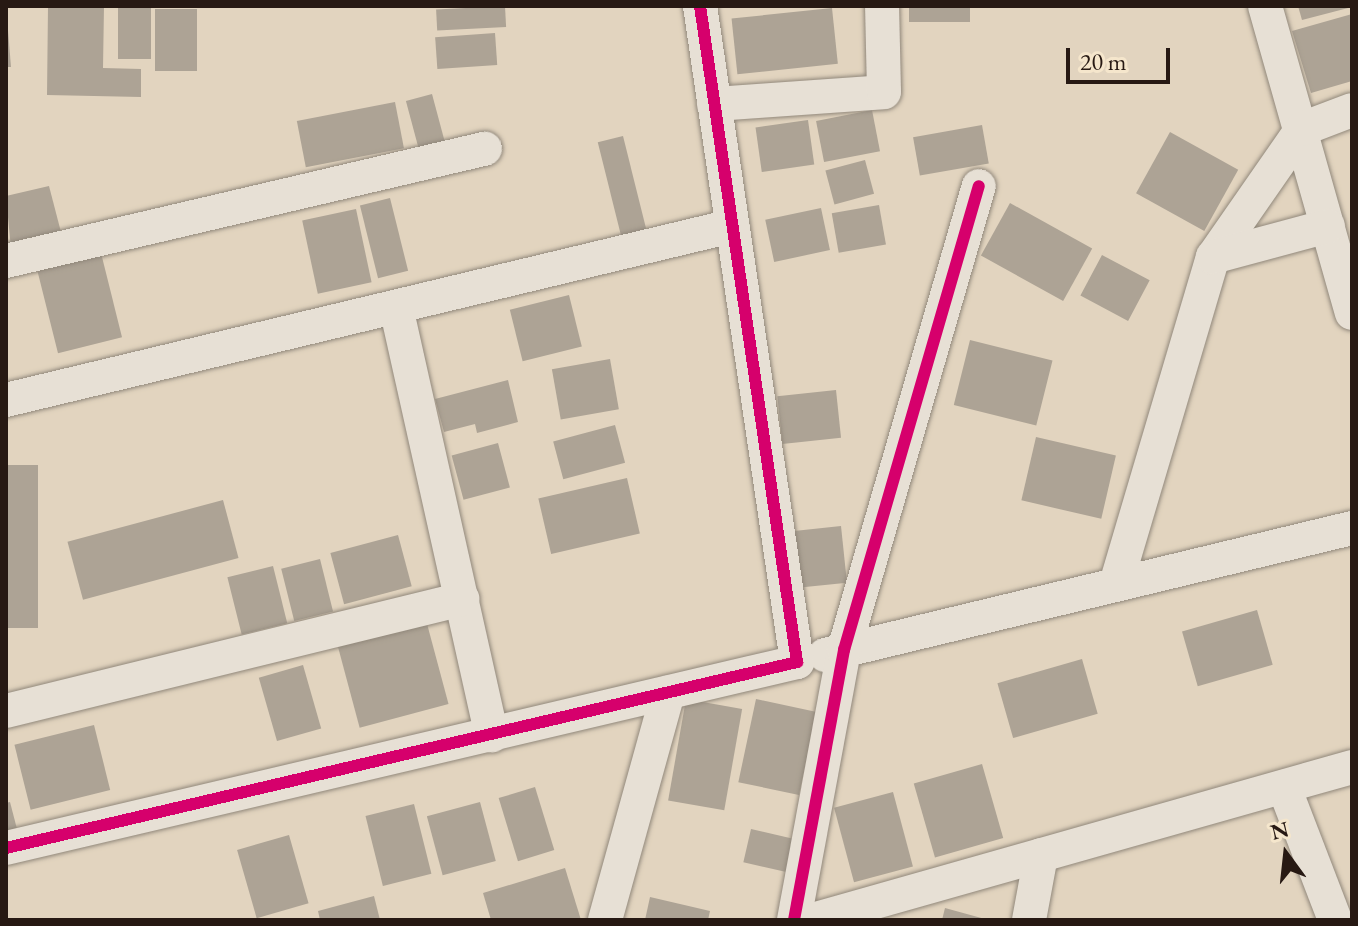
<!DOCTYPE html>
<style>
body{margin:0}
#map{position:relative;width:1358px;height:926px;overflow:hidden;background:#e2d4bf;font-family:"EB Garamond",serif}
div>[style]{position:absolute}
.building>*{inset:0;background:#ada395;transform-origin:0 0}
.roads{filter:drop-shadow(0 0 2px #91887b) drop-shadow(0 0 2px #91887b)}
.minor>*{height:34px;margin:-17px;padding:0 17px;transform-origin:17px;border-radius:17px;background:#e7e0d5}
.cycleway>*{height:12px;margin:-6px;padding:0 6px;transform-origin:6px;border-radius:6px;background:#d6006c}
span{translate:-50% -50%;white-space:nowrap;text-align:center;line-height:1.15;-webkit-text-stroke:7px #f5e6cc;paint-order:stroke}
.frame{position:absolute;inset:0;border:8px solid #271913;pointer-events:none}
.north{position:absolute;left:1246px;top:814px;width:80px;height:80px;-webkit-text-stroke:6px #f5e6cc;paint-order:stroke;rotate:345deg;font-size:22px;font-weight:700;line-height:32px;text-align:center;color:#271913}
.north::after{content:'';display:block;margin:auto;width:28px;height:36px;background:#271913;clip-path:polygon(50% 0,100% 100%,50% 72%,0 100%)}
.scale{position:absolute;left:1066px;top:48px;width:104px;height:36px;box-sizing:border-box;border:4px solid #271913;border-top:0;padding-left:10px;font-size:24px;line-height:28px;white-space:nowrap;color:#271913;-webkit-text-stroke:6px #f5e6cc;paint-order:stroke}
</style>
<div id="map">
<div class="building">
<div style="clip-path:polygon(6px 6px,11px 67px,6px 67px)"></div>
<div style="clip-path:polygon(48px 6px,104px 6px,103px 68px,141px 69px,141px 97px,47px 95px)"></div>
<div style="left:118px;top:6px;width:33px;height:53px"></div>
<div style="left:505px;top:6px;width:21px;height:69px;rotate:87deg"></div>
<div style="left:909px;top:6px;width:61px;height:16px"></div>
<div style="clip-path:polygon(1298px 6px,1352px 6px,1352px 7px,1302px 20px)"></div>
<div style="left:832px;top:8px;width:56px;height:101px;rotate:84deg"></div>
<div style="left:155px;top:9px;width:42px;height:62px"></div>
<div style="clip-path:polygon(1352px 14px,1352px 81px,1311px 93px,1292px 31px)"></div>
<div style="left:495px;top:33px;width:32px;height:60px;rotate:86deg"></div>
<div style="left:432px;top:94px;width:54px;height:27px;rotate:75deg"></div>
<div style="left:395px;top:102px;width:47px;height:100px;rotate:79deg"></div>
<div style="left:872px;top:110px;width:42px;height:57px;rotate:79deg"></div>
<div style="left:808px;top:120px;width:45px;height:53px;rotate:82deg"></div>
<div style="left:982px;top:125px;width:39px;height:70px;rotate:80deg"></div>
<div style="left:1170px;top:132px;width:78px;height:70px;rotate:29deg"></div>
<div style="left:623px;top:136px;width:96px;height:26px;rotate:76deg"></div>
<div style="left:865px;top:160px;width:35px;height:41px;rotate:75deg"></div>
<div style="clip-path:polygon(49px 186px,62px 236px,11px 249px,6px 196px)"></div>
<div style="left:390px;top:198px;width:75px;height:31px;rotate:76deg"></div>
<div style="left:1010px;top:203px;width:94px;height:60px;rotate:29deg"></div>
<div style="left:879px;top:205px;width:40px;height:48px;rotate:80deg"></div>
<div style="left:821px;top:208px;width:43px;height:57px;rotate:78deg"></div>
<div style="left:356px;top:209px;width:75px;height:55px;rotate:78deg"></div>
<div style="left:100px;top:249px;width:91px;height:66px;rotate:76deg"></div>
<div style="left:1102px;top:255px;width:54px;height:46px;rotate:28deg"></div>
<div style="left:569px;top:295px;width:53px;height:61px;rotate:76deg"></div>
<div style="left:970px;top:340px;width:85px;height:67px;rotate:14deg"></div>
<div style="left:610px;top:359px;width:51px;height:59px;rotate:80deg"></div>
<div style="clip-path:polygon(508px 380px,518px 422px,477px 433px,475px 424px,444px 432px,435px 399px)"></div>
<div style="left:836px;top:390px;width:48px;height:59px;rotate:84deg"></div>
<div style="left:615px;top:425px;width:39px;height:64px;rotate:75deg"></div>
<div style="left:1036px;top:437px;width:82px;height:65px;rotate:13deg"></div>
<div style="left:498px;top:443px;width:46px;height:48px;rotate:75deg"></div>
<div style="left:38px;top:465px;width:163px;height:32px;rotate:90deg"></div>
<div style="left:627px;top:478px;width:57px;height:91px;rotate:77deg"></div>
<div style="left:223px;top:500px;width:60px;height:161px;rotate:75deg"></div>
<div style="left:841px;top:526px;width:57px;height:47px;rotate:84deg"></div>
<div style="left:398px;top:535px;width:53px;height:70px;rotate:75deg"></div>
<div style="left:320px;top:559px;width:54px;height:40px;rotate:76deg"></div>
<div style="left:273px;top:566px;width:59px;height:47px;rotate:76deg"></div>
<div style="left:1257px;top:610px;width:57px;height:78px;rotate:74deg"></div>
<div style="left:426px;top:620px;width:87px;height:92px;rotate:75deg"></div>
<div style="left:1082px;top:659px;width:57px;height:88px;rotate:74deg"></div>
<div style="left:303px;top:665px;width:66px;height:46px;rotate:74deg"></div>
<div style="left:686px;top:699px;width:57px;height:103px;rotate:10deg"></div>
<div style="left:756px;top:699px;width:62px;height:85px;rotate:12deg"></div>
<div style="left:94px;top:725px;width:67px;height:82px;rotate:76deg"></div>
<div style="left:982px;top:764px;width:77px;height:71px;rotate:74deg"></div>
<div style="left:535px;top:787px;width:66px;height:38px;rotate:73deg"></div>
<div style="left:893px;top:792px;width:77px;height:61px;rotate:75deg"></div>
<div style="clip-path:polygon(10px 802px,17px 829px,6px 832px,6px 803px)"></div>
<div style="left:480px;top:802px;width:61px;height:55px;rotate:75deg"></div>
<div style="left:414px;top:804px;width:72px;height:50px;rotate:76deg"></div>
<div style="left:751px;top:829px;width:52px;height:34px;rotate:13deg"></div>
<div style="left:289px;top:835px;width:71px;height:54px;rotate:74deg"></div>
<div style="clip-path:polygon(565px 868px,581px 920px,491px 920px,483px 893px)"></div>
<div style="clip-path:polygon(374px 896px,380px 920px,320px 920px,318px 911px)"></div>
<div style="clip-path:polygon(650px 897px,710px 911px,708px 920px,645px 920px)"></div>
<div style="clip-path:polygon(945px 908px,985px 919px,985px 920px,942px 920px)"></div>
</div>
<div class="roads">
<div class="minor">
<div style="left:1265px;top:6px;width:319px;rotate:74.2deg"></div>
<div style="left:714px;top:104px;width:170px;rotate:-4deg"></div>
<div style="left:884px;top:92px;width:86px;rotate:-91.3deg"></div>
<div style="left:1213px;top:257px;width:156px;rotate:-55.2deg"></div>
<div style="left:1302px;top:129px;width:53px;rotate:-20.8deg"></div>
<div style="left:6px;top:261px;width:492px;rotate:-13.2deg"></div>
<div style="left:396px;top:307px;width:439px;rotate:77.4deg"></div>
<div style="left:6px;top:400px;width:747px;rotate:-13.48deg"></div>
<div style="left:1116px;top:584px;width:341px;rotate:-73.5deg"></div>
<div style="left:1213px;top:257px;width:119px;rotate:-15.1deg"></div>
<div style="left:825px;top:655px;width:542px;rotate:-13.55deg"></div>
<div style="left:6px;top:711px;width:470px;rotate:-13.8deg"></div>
<div style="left:1284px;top:787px;width:142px;rotate:69deg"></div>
<div style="left:6px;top:848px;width:813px;rotate:-13.23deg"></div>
<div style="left:797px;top:662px;width:663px;rotate:-98.41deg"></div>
<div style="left:605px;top:920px;width:236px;rotate:-74.5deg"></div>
<div style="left:794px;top:920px;width:275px;rotate:-79.5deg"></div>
<div style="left:844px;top:650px;width:483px;rotate:-73.8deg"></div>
<div style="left:812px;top:920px;width:561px;rotate:-15.82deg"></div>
<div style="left:1029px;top:920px;width:66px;rotate:-79.5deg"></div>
</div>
</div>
<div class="cycleway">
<div style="left:6px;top:848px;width:813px;rotate:-13.23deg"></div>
<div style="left:797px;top:662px;width:663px;rotate:-98.41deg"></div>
<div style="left:794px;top:920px;width:275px;rotate:-79.5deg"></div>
<div style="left:844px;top:650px;width:483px;rotate:-73.8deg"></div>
</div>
<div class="frame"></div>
<div class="north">N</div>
<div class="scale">20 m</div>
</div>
